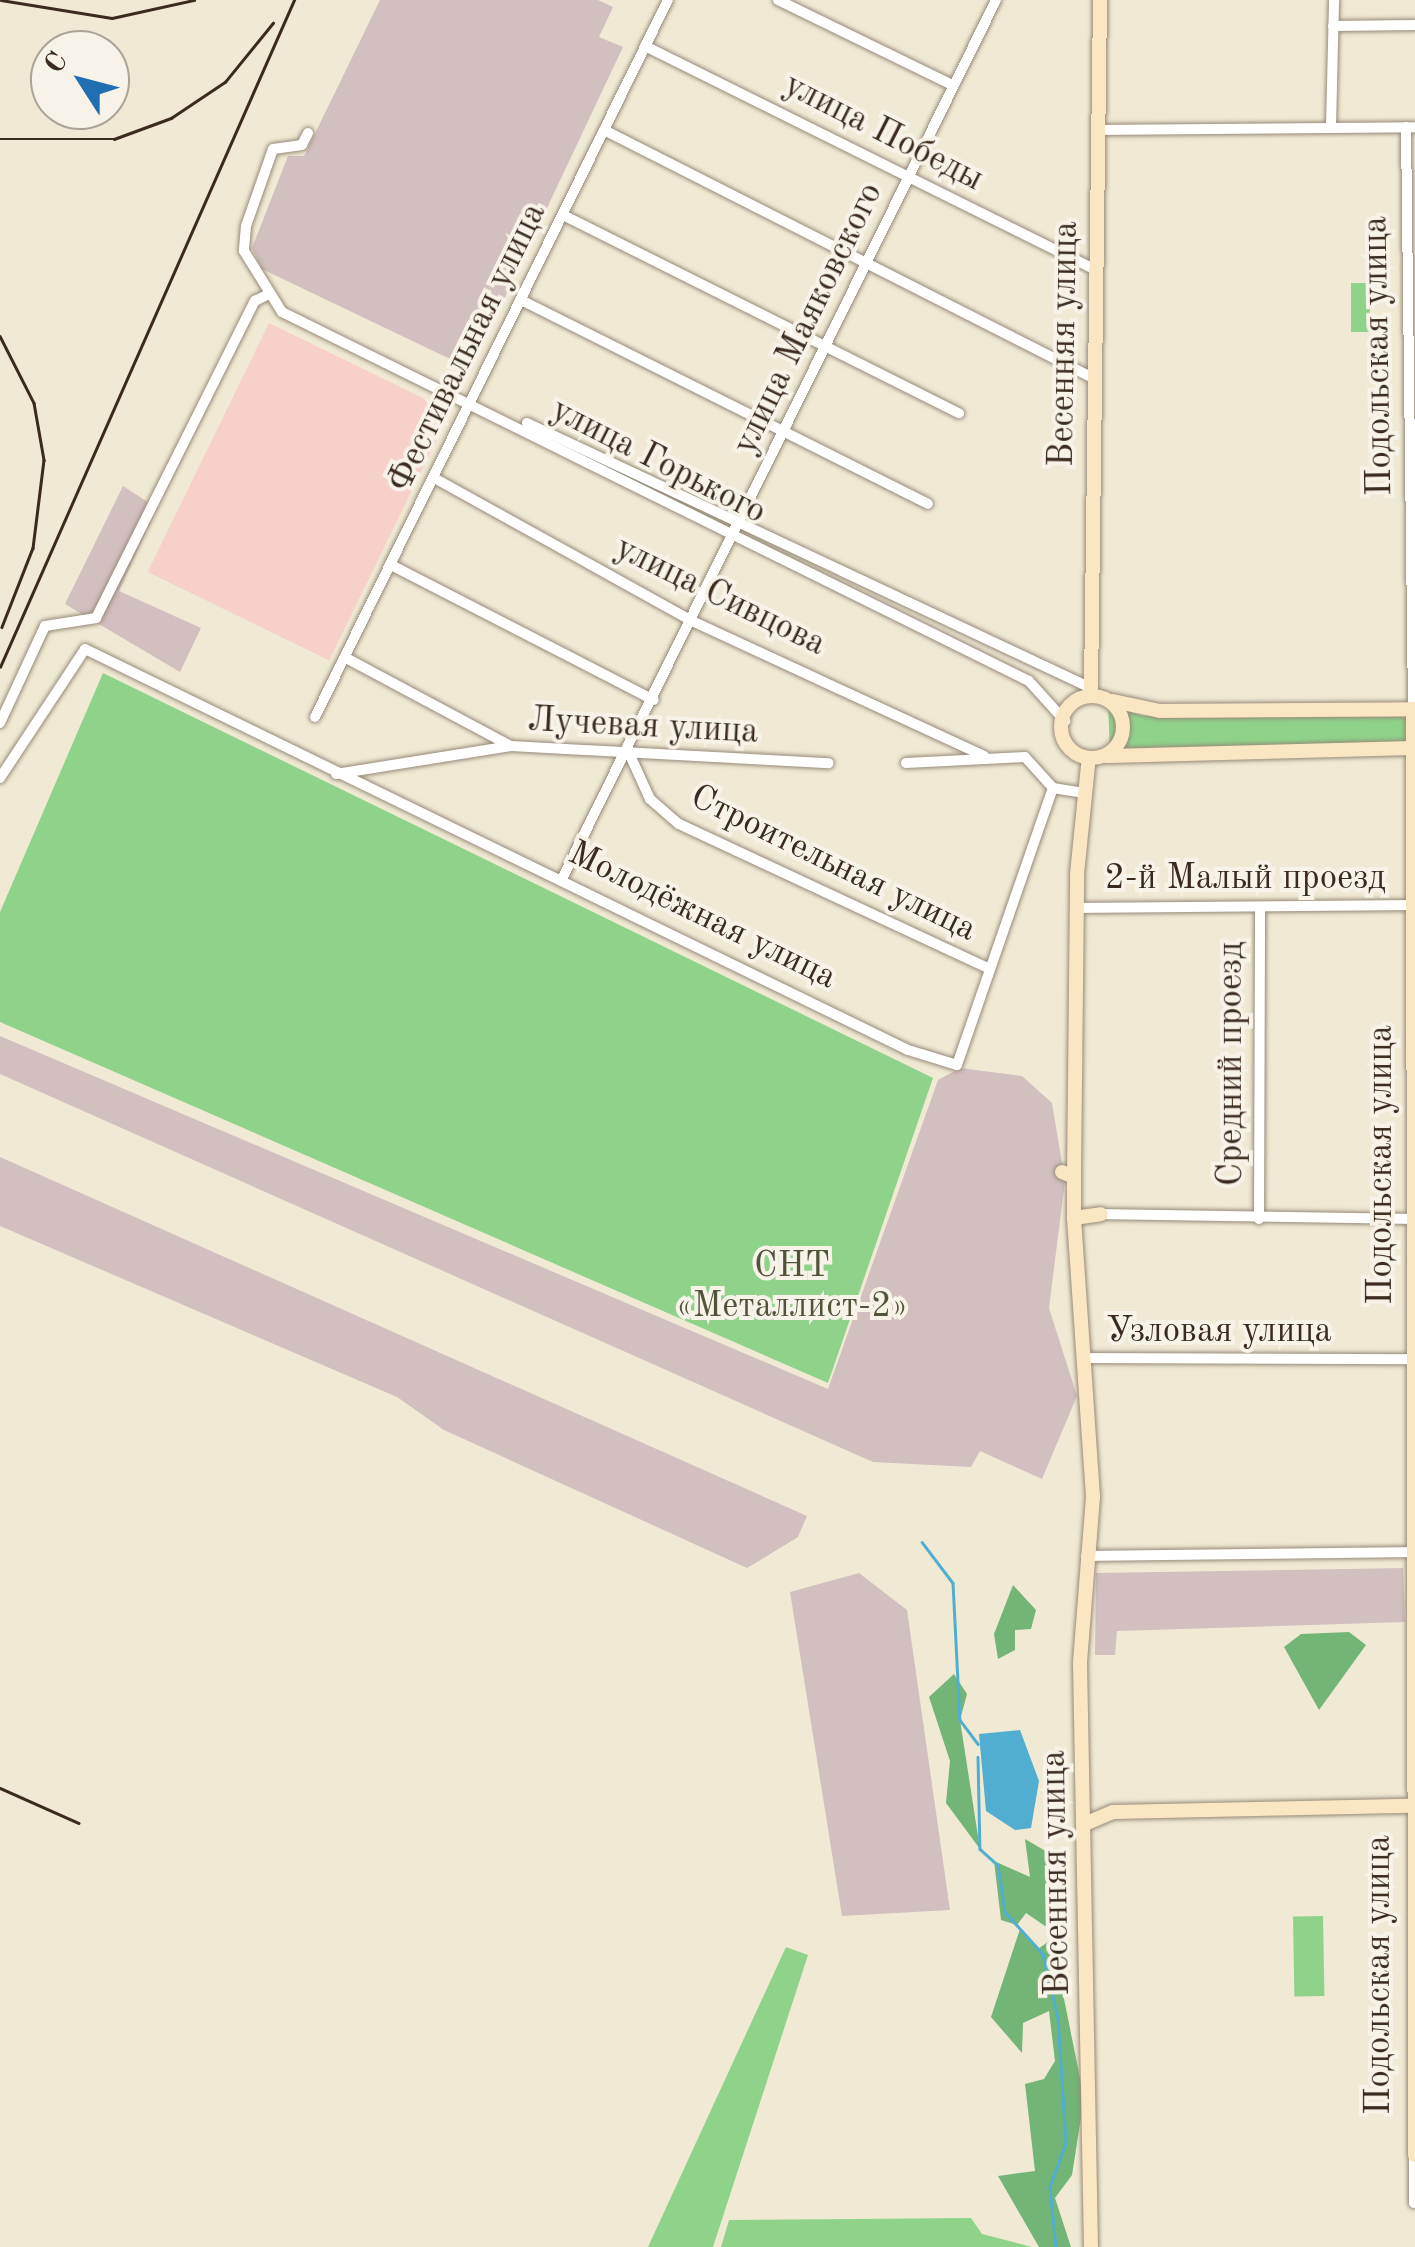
<!DOCTYPE html>
<meta charset="utf-8">
<style>
body{margin:0}
#map{position:relative;width:1415px;height:2247px;overflow:hidden;background:#f0ead4;font-family:"Old Standard TT",serif}
div>[style]{position:absolute}
.built>*{inset:0;background:#f7d1c8;transform-origin:0 0}
.industrial>*{inset:0;background:#d2bfc0}
.green>*{inset:0;background:#8fd38b;transform-origin:0 0}
.forest>*{inset:0;background:#73b577}
.water>*{inset:0;background:#52aed0}
.stream>*{height:2.5px;margin:-1.25px;padding:0 1.25px;transform-origin:1.25px;border-radius:1.25px;background:#52aed0}
.roads{filter:drop-shadow(0 0 2px #968a79) drop-shadow(0 0 2px #968a79)}
.street>*{height:10px;margin:-5px;padding:0 5px;transform-origin:5px;border-radius:5px;background:#fff}
.secondary>*{height:14px;margin:-7px;padding:0 7px;transform-origin:7px;border-radius:7px;background:#fbe6c3}
.secondary>.ring{margin:-7px;padding:0;box-sizing:content-box;background:none;border:14px solid #fbe6c3;border-radius:50%}
.rail>*{height:2.5px;margin:-1.25px;padding:0 1.25px;transform-origin:1.25px;border-radius:1.25px;background:#3b2a1e}
span{translate:-50% -50%;white-space:nowrap;text-align:center;line-height:1.15;-webkit-text-stroke:8px #f7f3e8;paint-order:stroke}
.street-label{font-size:35px;color:#3b2a1e}
.park-label{font-size:35px;color:#505439}
.north{position:absolute;left:30px;top:30px;width:100px;height:100px;box-sizing:border-box;background:#f7f3e8;border:2px solid #aca397;border-radius:50%;rotate:306deg;font-size:28px;font-weight:700;line-height:40px;text-align:center;color:#3b2a1e}
.north::after{content:'';display:block;margin:auto;width:35px;height:45px;background:#1f6fb2;clip-path:polygon(50% 0,100% 100%,50% 72%,0 100%)}
</style>
<div id="map">
<div class="built">
<div style="left:269px;top:323px;width:202px;height:277px;rotate:26deg"></div>
</div>
<div class="industrial">
<div style="clip-path:polygon(380px 0,598px 0,613px 7px,599px 37px,623px 47px,471px 369px,262px 269px,252px 248px,288px 156px,304px 156px)"></div>
<div style="clip-path:polygon(123px 486px,157px 508px,119px 591px,201px 628px,180px 672px,65px 604px)"></div>
<div style="clip-path:polygon(0 1036px,828px 1389px,938px 1080px,960px 1068px,1022px 1076px,1052px 1103px,1065px 1181px,1049px 1308px,1077px 1396px,1042px 1479px,980px 1451px,971px 1467px,873px 1462px,0 1074px)"></div>
<div style="clip-path:polygon(0 1157px,807px 1516px,798px 1537px,747px 1568px,444px 1430px,397px 1397px,0 1226px)"></div>
<div style="clip-path:polygon(1403px 1568px,1405px 1622px,1117px 1631px,1115px 1655px,1095px 1655px,1096px 1573px)"></div>
<div style="clip-path:polygon(859px 1573px,907px 1610px,950px 1910px,842px 1916px,790px 1592px)"></div>
</div>
<div class="green">
<div style="left:1351px;top:283px;width:19px;height:49px"></div>
<div style="clip-path:polygon(103px 673px,933px 1078px,828px 1383px,0 1022px,0 912px)"></div>
<div style="clip-path:polygon(1108px 705px,1143px 716px,1409px 717px,1409px 741px,1110px 751px)"></div>
<div style="left:1323px;top:1916px;width:80px;height:30px;rotate:89deg"></div>
<div style="clip-path:polygon(786px 1947px,808px 1955px,713px 2247px,648px 2247px)"></div>
<div style="clip-path:polygon(971px 2218px,982px 2234px,1032px 2247px,721px 2247px,729px 2220px)"></div>
</div>
<div class="forest">
<div style="clip-path:polygon(1013px 1585px,1036px 1610px,1031px 1629px,1015px 1630px,1015px 1650px,998px 1659px,994px 1634px)"></div>
<div style="clip-path:polygon(1349px 1632px,1366px 1645px,1319px 1710px,1284px 1647px,1301px 1634px)"></div>
<div style="clip-path:polygon(954px 1674px,967px 1694px,960px 1720px,980px 1849px,946px 1803px,950px 1761px,929px 1697px)"></div>
<div style="clip-path:polygon(1025px 1839px,1061px 1860px,1061px 1920px,1045px 1926px,1026px 1913px,1017px 1925px,1001px 1920px,994px 1861px,1030px 1877px)"></div>
<div style="clip-path:polygon(1020px 1929px,1038px 1949px,1052px 1939px,1084px 2098px,1072px 2175px,1055px 2198px,1071px 2247px,1039px 2247px,998px 2176px,1035px 2171px,1025px 2084px,1044px 2079px,1055px 2061px,1049px 2011px,1023px 2023px,1022px 2053px,991px 2017px)"></div>
</div>
<div class="water">
<div style="clip-path:polygon(1020px 1730px,1039px 1781px,1031px 1828px,1015px 1830px,986px 1811px,979px 1734px)"></div>
</div>
<div class="stream">
<div style="left:922px;top:1542px;width:51px;rotate:52.9deg"></div>
<div style="left:953px;top:1583px;width:137px;rotate:87.1deg"></div>
<div style="left:960px;top:1720px;width:30px;rotate:53deg"></div>
<div style="left:978px;top:1757px;width:92px;rotate:88.8deg"></div>
<div style="left:980px;top:1849px;width:24px;rotate:42deg"></div>
<div style="left:998px;top:1865px;width:48px;rotate:81.5deg"></div>
<div style="left:1005px;top:1912px;width:57px;rotate:47.9deg"></div>
<div style="left:1043px;top:1954px;width:66px;rotate:76.8deg"></div>
<div style="left:1058px;top:2018px;width:125px;rotate:86.3deg"></div>
<div style="left:1066px;top:2143px;width:47px;rotate:110deg"></div>
<div style="left:1050px;top:2187px;width:60px;rotate:84.3deg"></div>
</div>
<div class="roads">
<div class="street">
<div style="left:778px;top:0;width:194px;rotate:26deg"></div>
<div style="left:1333px;top:26px;width:82px;rotate:-0.7deg"></div>
<div style="left:645px;top:46px;width:504px;rotate:26.41deg"></div>
<div style="left:1331px;top:126px;width:126px;rotate:-88.6deg"></div>
<div style="left:1406px;top:127px;width:582px;rotate:89.31deg"></div>
<div style="left:604px;top:130px;width:551px;rotate:26.89deg"></div>
<div style="left:1098px;top:130px;width:317px;rotate:-0.5deg"></div>
<div style="left:308px;top:133px;width:13px;rotate:117deg"></div>
<div style="left:302px;top:145px;width:29px;rotate:172deg"></div>
<div style="left:273px;top:149px;width:82px;rotate:109.3deg"></div>
<div style="left:246px;top:226px;width:25px;rotate:95deg"></div>
<div style="left:244px;top:251px;width:72px;rotate:58.1deg"></div>
<div style="left:282px;top:312px;width:833px;rotate:26.29deg"></div>
<div style="left:1029px;top:681px;width:54px;rotate:48deg"></div>
<div style="left:563px;top:215px;width:443px;rotate:26.6deg"></div>
<div style="left:521px;top:300px;width:455px;rotate:26.6deg"></div>
<div style="left:527px;top:423px;width:623px;rotate:25.17deg"></div>
<div style="left:436px;top:479px;width:293px;rotate:29deg"></div>
<div style="left:692px;top:621px;width:322px;rotate:24.8deg"></div>
<div style="left:393px;top:566px;width:293px;rotate:27.2deg"></div>
<div style="left:346px;top:658px;width:187px;rotate:28.1deg"></div>
<div style="left:315px;top:717px;width:799px;rotate:-63.79deg"></div>
<div style="left:0;top:723px;width:107px;rotate:-65.1deg"></div>
<div style="left:45px;top:626px;width:52px;rotate:-8.9deg"></div>
<div style="left:96px;top:618px;width:355px;rotate:-63.4deg"></div>
<div style="left:255px;top:301px;width:13px;rotate:-27deg"></div>
<div style="left:629px;top:753px;width:51px;rotate:65.5deg"></div>
<div style="left:650px;top:799px;width:38px;rotate:41deg"></div>
<div style="left:679px;top:824px;width:341px;rotate:25deg"></div>
<div style="left:906px;top:763px;width:119px;rotate:-2.9deg"></div>
<div style="left:1025px;top:757px;width:42px;rotate:47.9deg"></div>
<div style="left:1053px;top:788px;width:30px;rotate:9deg"></div>
<div style="left:336px;top:774px;width:177px;rotate:-9.1deg"></div>
<div style="left:511px;top:746px;width:318px;rotate:3.1deg"></div>
<div style="left:0;top:778px;width:154px;rotate:-56.6deg"></div>
<div style="left:85px;top:649px;width:915px;rotate:25.98deg"></div>
<div style="left:908px;top:1050px;width:51px;rotate:17deg"></div>
<div style="left:957px;top:1065px;width:293px;rotate:-70.9deg"></div>
<div style="left:563px;top:877px;width:978px;rotate:-63.72deg"></div>
<div style="left:1077px;top:908px;width:336px;rotate:-0.5deg"></div>
<div style="left:1101px;top:1214px;width:311px;rotate:0.9deg"></div>
<div style="left:1259px;top:1219px;width:310px;rotate:-89.8deg"></div>
<div style="left:1083px;top:1358px;width:332px;rotate:0.2deg"></div>
<div style="left:1086px;top:1556px;width:329px;rotate:-0.7deg"></div>
<div style="left:1414px;top:2203px;width:49px;rotate:-90deg"></div>
</div>
<div class="secondary">
<div style="left:1091px;top:688px;width:688px;rotate:-89.25deg"></div>
<div class="ring" style="left:1061px;top:696px;width:48px;height:48px"></div>
<div style="left:1113px;top:701px;width:48px;rotate:12deg"></div>
<div style="left:1160px;top:711px;width:255px;rotate:-0.4deg"></div>
<div style="left:1413px;top:709px;width:1446px;rotate:89.92deg"></div>
<div style="left:1107px;top:756px;width:308px;rotate:-1.5deg"></div>
<div style="left:1062px;top:1172px;width:13px;rotate:23deg"></div>
<div style="left:1074px;top:1177px;width:41px;rotate:90deg"></div>
<div style="left:1074px;top:1218px;width:27px;rotate:-8deg"></div>
<div style="left:1074px;top:1177px;width:303px;rotate:-89.4deg"></div>
<div style="left:1077px;top:874px;width:110px;rotate:-84.2deg"></div>
<div style="left:1074px;top:1218px;width:280px;rotate:86.1deg"></div>
<div style="left:1093px;top:1497px;width:167px;rotate:94.5deg"></div>
<div style="left:1080px;top:1663px;width:584px;rotate:88.92deg"></div>
<div style="left:1087px;top:1823px;width:28px;rotate:-23deg"></div>
<div style="left:1113px;top:1812px;width:297px;rotate:-1.2deg"></div>
</div>
</div>
<div class="rail">
<div style="left:1px;top:0;width:112px;rotate:9.2deg"></div>
<div style="left:112px;top:18px;width:84px;rotate:-12.4deg"></div>
<div style="left:0;top:139px;width:114px"></div>
<div style="left:114px;top:139px;width:61px;rotate:-20.2deg"></div>
<div style="left:171px;top:118px;width:65px;rotate:-33.7deg"></div>
<div style="left:225px;top:82px;width:76px;rotate:-50.9deg"></div>
<div style="left:0;top:336px;width:75px;rotate:63.1deg"></div>
<div style="left:34px;top:403px;width:58px;rotate:80deg"></div>
<div style="left:44px;top:460px;width:89px;rotate:97.1deg"></div>
<div style="left:33px;top:548px;width:85px;rotate:111.4deg"></div>
<div style="left:0;top:667px;width:729px;rotate:-66.21deg"></div>
<div style="left:0;top:1788px;width:86px;rotate:23.9deg"></div>
</div>
<div class="street-label">
<span style="left:883px;top:133px;rotate:27deg">улица Победы</span>
<span style="left:809px;top:319px;rotate:-64deg">улица Маяковского</span>
<span style="left:1065px;top:344px;rotate:-89deg">Весенняя улица</span>
<span style="left:468px;top:348px;rotate:-64deg">Фестивальная улица</span>
<span style="left:1379px;top:356px;rotate:-91deg">Подольская улица</span>
<span style="left:658px;top:462px;rotate:27deg">улица Горького</span>
<span style="left:720px;top:597px;rotate:26deg">улица Сивцова</span>
<span style="left:643px;top:727px;rotate:3deg">Лучевая улица</span>
<span style="left:833px;top:864px;rotate:26deg">Строительная улица</span>
<span style="left:1245px;top:879px">2-й Малый проезд</span>
<span style="left:702px;top:916px;rotate:26deg">Молодёжная улица</span>
<span style="left:1232px;top:1064px;rotate:-90deg">Средний проезд</span>
<span style="left:1382px;top:1165px;rotate:-90deg">Подольская улица</span>
<span style="left:1219px;top:1332px">Узловая улица</span>
<span style="left:1057px;top:1873px;rotate:-91deg">Весенняя улица</span>
<span style="left:1380px;top:1975px;rotate:-90deg">Подольская улица</span>
</div>
<div class="park-label">
<span style="left:792px;top:1287px">СНТ<br>«Металлист-2»</span>
</div>
<div class="north">С</div>
</div>
